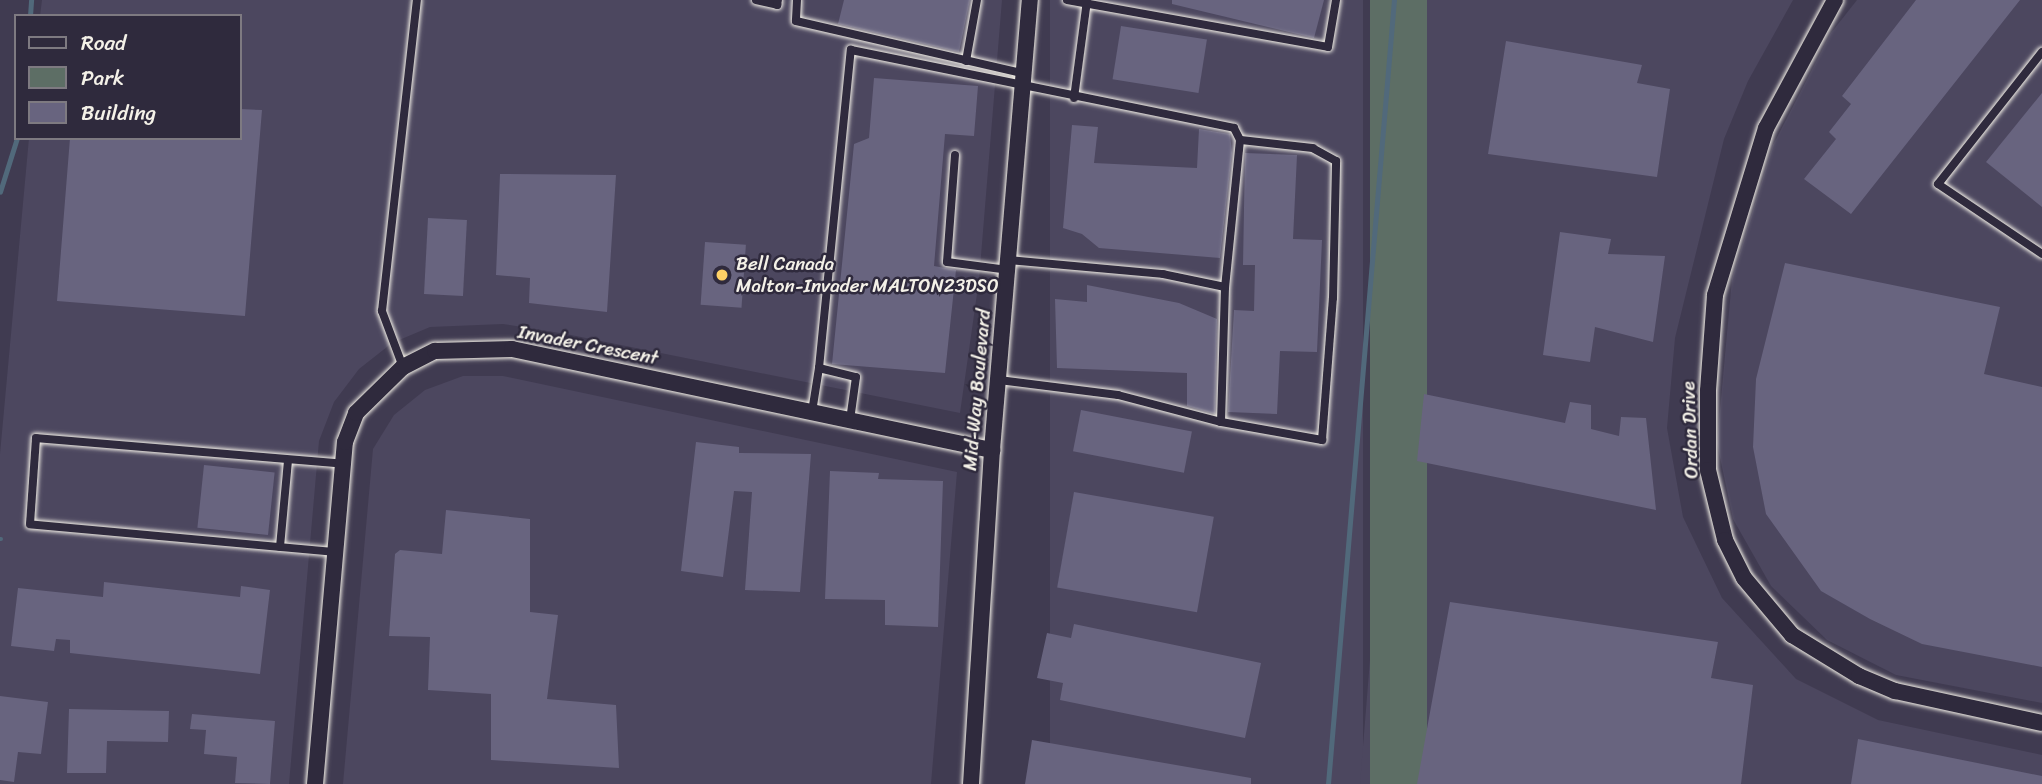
<!DOCTYPE html>
<style>
body{margin:0}
#map{position:relative;width:2042px;height:784px;overflow:hidden;background:#403b51;font-family:Sriracha,sans-serif}
div>[style]{position:absolute}
.built>*{inset:0;background:#4c475f;transform-origin:0 0}
.green>*{inset:0;background:#5d6e65;transform-origin:0 0}
.stream>*{height:4.5px;margin:-2.25px;padding:0 2.25px;transform-origin:2.25px;border-radius:2.25px;background:#51697b}
.building>*{inset:0;background:#68647f;transform-origin:0 0}
.roads{filter:drop-shadow(0 0 2px #f4f1e8) drop-shadow(0 0 2px #f4f1e8)}
.service>*{height:8px;margin:-4px;padding:0 4px;transform-origin:4px;border-radius:4px;background:#2f2a3d}
.minor>*{height:16px;margin:-8px;padding:0 8px;transform-origin:8px;border-radius:8px;background:#2f2a3d}
.dots>*{width:19px;height:19px;translate:-50% -50%;box-sizing:border-box;border:4px solid #2f2a3d;border-radius:50%}
span{translate:-50% -50%;white-space:nowrap;text-align:center;line-height:1.15;-webkit-text-stroke:5px #2f2a3d;paint-order:stroke}
.poi-label{font-size:19px;color:#f4f1e8}
.left{translate:0 -50%;text-align:left}
.street-label{font-size:19px;color:#f4f1e8}
.legend{position:absolute;left:14px;top:14px;width:228px;height:126px;box-sizing:border-box;background:#2f2a3d;border:2px solid #7e7a81;margin:0;padding:9px 12px;list-style:none;font-size:21px;color:#f4f1e8}
.legend li{display:flex;align-items:center;gap:14px;height:35px}
.legend b{width:35px;border:2px solid #7e7a81}
</style>
<div id="map">
<div class="built">
<div style="clip-path:polygon(42px 0,1002px 0,979px 280px,960px 413px,566px 334px,503px 324px,430px 327px,392px 343px,359px 369px,334px 402px,319px 441px,289px 784px,0 784px,0 454px,29px 138px,240px 138px,240px 16px,40px 16px)"></div>
<div style="left:1050px;top:0;width:313px;height:787px"></div>
<div style="clip-path:polygon(1423px 0,1793px 0,1748px 81px,1724px 139px,1675px 338px,1667px 428px,1683px 517px,1722px 598px,1796px 679px,1878px 720px,2042px 755px,2042px 784px,1360px 784px)"></div>
<div style="clip-path:polygon(1857px 0,2042px 0,2042px 703px,1896px 675px,1827px 640px,1771px 586px,1733px 519px,1717px 443px,1732px 279px,1773px 145px,1831px 33px)"></div>
<div style="clip-path:polygon(463px 376px,503px 376px,957px 472px,931px 784px,343px 784px,373px 449px,394px 415px,425px 390px)"></div>
</div>
<div class="green">
<div style="left:1370px;top:0;width:57px;height:787px"></div>
</div>
<div class="stream">
<div style="left:30px;top:16px;width:16px;rotate:-86deg"></div>
<div style="left:0;top:192px;width:57px;rotate:-72.5deg"></div>
<div style="left:0;top:539px;width:1px"></div>
<div style="left:1328px;top:784px;width:787px;rotate:-85.19deg"></div>
</div>
<div class="building">
<div style="clip-path:polygon(844px 0,970px 0,959px 52px,838px 24px)"></div>
<div style="clip-path:polygon(1172px 0,1324px 0,1314px 38px,1172px 4px)"></div>
<div style="clip-path:polygon(1916px 0,2020px 0,1851px 214px,1804px 179px,1836px 139px,1829px 132px,1851px 104px,1842px 96px)"></div>
<div style="left:1121px;top:26px;width:87px;height:54px;rotate:9deg"></div>
<div style="clip-path:polygon(1506px 41px,1642px 65px,1637px 83px,1670px 89px,1657px 177px,1488px 154px)"></div>
<div style="clip-path:polygon(874px 78px,978px 86px,974px 136px,945px 134px,934px 266px,956px 270px,945px 373px,832px 364px,854px 144px,869px 138px)"></div>
<div style="clip-path:polygon(2042px 93px,2042px 207px,1986px 162px)"></div>
<div style="clip-path:polygon(240px 109px,262px 110px,245px 316px,57px 301px,70px 138px,240px 138px)"></div>
<div style="clip-path:polygon(1072px 125px,1098px 127px,1094px 163px,1197px 168px,1199px 129px,1230px 134px,1232px 153px,1220px 258px,1099px 248px,1082px 234px,1063px 228px)"></div>
<div style="clip-path:polygon(1245px 153px,1297px 155px,1293px 239px,1322px 240px,1317px 352px,1280px 351px,1277px 414px,1228px 412px,1234px 310px,1254px 311px,1255px 265px,1243px 265px)"></div>
<div style="clip-path:polygon(500px 174px,616px 175px,607px 312px,529px 303px,530px 278px,496px 275px)"></div>
<div style="left:428px;top:218px;width:39px;height:76px;rotate:3deg"></div>
<div style="clip-path:polygon(1560px 232px,1611px 239px,1608px 254px,1665px 256px,1653px 342px,1595px 327px,1590px 362px,1543px 355px)"></div>
<div style="left:705px;top:242px;width:41px;height:63px;rotate:4deg"></div>
<div style="clip-path:polygon(1785px 263px,2000px 307px,1984px 374px,2042px 387px,2042px 667px,1922px 644px,1870px 619px,1821px 591px,1766px 514px,1753px 447px,1756px 379px)"></div>
<div style="clip-path:polygon(1087px 285px,1179px 303px,1217px 319px,1215px 414px,1187px 406px,1187px 373px,1057px 368px,1055px 299px,1087px 302px)"></div>
<div style="clip-path:polygon(1424px 394px,1565px 423px,1570px 402px,1591px 405px,1591px 429px,1619px 436px,1621px 417px,1646px 418px,1656px 510px,1417px 461px)"></div>
<div style="left:1081px;top:410px;width:113px;height:42px;rotate:11deg"></div>
<div style="clip-path:polygon(696px 442px,739px 447px,739px 453px,811px 454px,800px 592px,745px 590px,752px 492px,734px 491px,723px 577px,681px 571px)"></div>
<div style="left:204px;top:465px;width:71px;height:63px;rotate:6deg"></div>
<div style="clip-path:polygon(830px 471px,879px 473px,878px 479px,943px 481px,938px 627px,885px 625px,885px 600px,825px 599px)"></div>
<div style="left:1074px;top:492px;width:142px;height:97px;rotate:10deg"></div>
<div style="clip-path:polygon(446px 510px,530px 519px,530px 612px,558px 615px,547px 699px,616px 705px,619px 768px,491px 760px,491px 694px,428px 690px,430px 637px,389px 636px,395px 554px,400px 550px,442px 554px)"></div>
<div style="clip-path:polygon(104px 582px,240px 597px,241px 586px,270px 590px,260px 674px,70px 653px,70px 640px,56px 639px,54px 651px,11px 646px,18px 588px,103px 597px)"></div>
<div style="clip-path:polygon(1450px 602px,1718px 642px,1711px 678px,1753px 685px,1741px 784px,1417px 784px)"></div>
<div style="clip-path:polygon(1074px 624px,1261px 663px,1245px 738px,1060px 700px,1063px 683px,1037px 678px,1047px 633px,1071px 638px)"></div>
<div style="clip-path:polygon(0 696px,48px 702px,41px 754px,18px 752px,14px 782px,0 780px)"></div>
<div style="clip-path:polygon(69px 709px,169px 711px,168px 742px,107px 741px,106px 773px,67px 773px)"></div>
<div style="clip-path:polygon(192px 714px,275px 721px,270px 784px,235px 783px,237px 757px,204px 754px,206px 730px,190px 729px)"></div>
<div style="clip-path:polygon(1858px 739px,2042px 776px,2042px 784px,1851px 784px)"></div>
<div style="clip-path:polygon(1032px 740px,1251px 778px,1251px 784px,1025px 784px)"></div>
</div>
<div class="roads">
<div class="service">
<div style="left:756px;top:0;width:22px;rotate:13deg"></div>
<div style="left:777px;top:5px;width:5px;rotate:-79deg"></div>
<div style="left:797px;top:0;width:21px;rotate:93deg"></div>
<div style="left:796px;top:21px;width:232px;rotate:13deg"></div>
<div style="left:1067px;top:0;width:265px;rotate:10.2deg"></div>
<div style="left:1328px;top:47px;width:48px;rotate:-80.3deg"></div>
<div style="left:2042px;top:52px;width:168px;rotate:128.2deg"></div>
<div style="left:1938px;top:184px;width:125px;rotate:33.9deg"></div>
<div style="left:966px;top:61px;width:62px;rotate:-79.8deg"></div>
<div style="left:1074px;top:98px;width:98px;rotate:-82.4deg"></div>
<div style="left:955px;top:155px;width:107px;rotate:94.3deg"></div>
<div style="left:947px;top:262px;width:63px;rotate:7.4deg"></div>
<div style="left:403px;top:367px;width:60px;rotate:-110.6deg"></div>
<div style="left:382px;top:311px;width:313px;rotate:-83.6deg"></div>
<div style="left:819px;top:368px;width:320px;rotate:-84.3deg"></div>
<div style="left:851px;top:50px;width:391px;rotate:11.5deg"></div>
<div style="left:1234px;top:128px;width:13px;rotate:63deg"></div>
<div style="left:999px;top:380px;width:120px;rotate:7.2deg"></div>
<div style="left:1118px;top:395px;width:106px;rotate:14.7deg"></div>
<div style="left:1221px;top:422px;width:135px;rotate:-88.3deg"></div>
<div style="left:1225px;top:287px;width:63px;rotate:-168.2deg"></div>
<div style="left:1163px;top:274px;width:154px;rotate:-174.8deg"></div>
<div style="left:812px;top:412px;width:45px;rotate:-81deg"></div>
<div style="left:819px;top:368px;width:38px;rotate:14deg"></div>
<div style="left:856px;top:377px;width:43px;rotate:97.9deg"></div>
<div style="left:1221px;top:422px;width:103px;rotate:10.1deg"></div>
<div style="left:1322px;top:440px;width:142px;rotate:-85.6deg"></div>
<div style="left:1333px;top:298px;width:137px;rotate:-88.7deg"></div>
<div style="left:1336px;top:161px;width:26px;rotate:-151deg"></div>
<div style="left:1313px;top:148px;width:73px;rotate:-173.7deg"></div>
<div style="left:1240px;top:140px;width:148px;rotate:95.8deg"></div>
<div style="left:280px;top:547px;width:87px;rotate:-84.7deg"></div>
<div style="left:335px;top:552px;width:306px;rotate:-174.8deg"></div>
<div style="left:30px;top:524px;width:86px;rotate:-86deg"></div>
<div style="left:36px;top:438px;width:308px;rotate:4.8deg"></div>
</div>
<div class="minor">
<div style="left:1835px;top:0;width:145px;rotate:118.3deg"></div>
<div style="left:1766px;top:128px;width:175px;rotate:107deg"></div>
<div style="left:1715px;top:295px;width:96px;rotate:94.2deg"></div>
<div style="left:1708px;top:391px;width:79px;rotate:90deg"></div>
<div style="left:1708px;top:470px;width:72px;rotate:76.3deg"></div>
<div style="left:1725px;top:540px;width:42px;rotate:63.4deg"></div>
<div style="left:1744px;top:578px;width:75px;rotate:49.9deg"></div>
<div style="left:1792px;top:635px;width:79px;rotate:31.5deg"></div>
<div style="left:1859px;top:676px;width:39px;rotate:23deg"></div>
<div style="left:1895px;top:691px;width:150px;rotate:12.3deg"></div>
<div style="left:315px;top:784px;width:343px;rotate:-85deg"></div>
<div style="left:345px;top:442px;width:31px;rotate:-69deg"></div>
<div style="left:356px;top:413px;width:66px;rotate:-44.4deg"></div>
<div style="left:403px;top:367px;width:36px;rotate:-27deg"></div>
<div style="left:435px;top:351px;width:77px;rotate:-1.5deg"></div>
<div style="left:512px;top:349px;width:491px;rotate:11.9deg"></div>
<div style="left:971px;top:784px;width:335px;rotate:-86.4deg"></div>
<div style="left:992px;top:450px;width:452px;rotate:-85.2deg"></div>
</div>
</div>
<div class="dots">
<div style="left:722px;top:275px;background:#ffd166"></div>
</div>
<div class="poi-label">
<span class="left" style="left:736px;top:275px">Bell Canada<br>Malton-Invader MALTON23DS0</span>
</div>
<div class="street-label">
<span style="left:588px;top:345px;rotate:11deg">Invader Crescent</span>
<span style="left:977px;top:390px;rotate:-85deg">Mid-Way Boulevard</span>
<span style="left:1690px;top:430px;rotate:-92deg">Ordan Drive</span>
</div>
<ul class="legend">
<li><b style="height:9px;background:#2f2a3d"></b>Road</li>
<li><b style="height:19px;background:#5d6e65"></b>Park</li>
<li><b style="height:19px;background:#68647f"></b>Building</li>
</ul>
</div>
